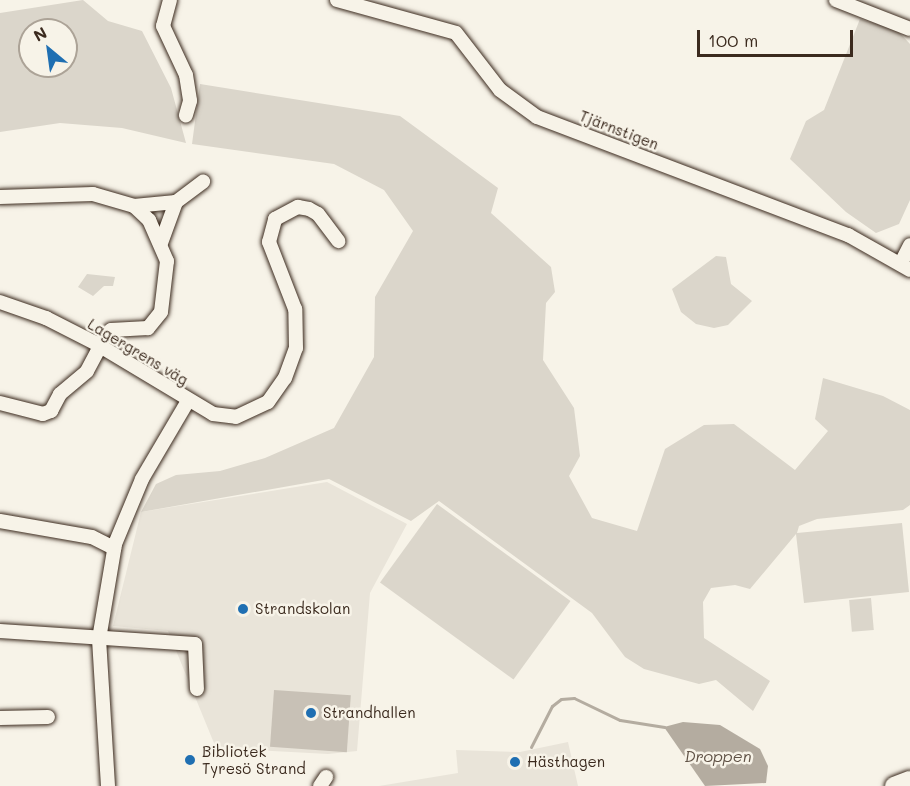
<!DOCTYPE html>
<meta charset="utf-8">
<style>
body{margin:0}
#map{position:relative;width:910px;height:786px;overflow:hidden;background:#f7f3e8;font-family:Mali,sans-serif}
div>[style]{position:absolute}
.built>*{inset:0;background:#e9e4d9}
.green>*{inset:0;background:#dbd6cb;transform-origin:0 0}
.water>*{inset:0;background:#b4aca0}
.stream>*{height:3px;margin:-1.5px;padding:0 1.5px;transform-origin:1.5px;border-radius:1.5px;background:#b4aca0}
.building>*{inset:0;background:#c8c1b6;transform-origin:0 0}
.roads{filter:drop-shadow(0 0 2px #3b2a1e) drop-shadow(0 0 2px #3b2a1e)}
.minor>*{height:14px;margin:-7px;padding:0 7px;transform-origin:7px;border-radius:7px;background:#f7f3e8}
.major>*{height:18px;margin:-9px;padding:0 9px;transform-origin:9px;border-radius:9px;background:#f7f3e8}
.dots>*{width:16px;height:16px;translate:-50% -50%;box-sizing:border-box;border:3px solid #f7f3e8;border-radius:50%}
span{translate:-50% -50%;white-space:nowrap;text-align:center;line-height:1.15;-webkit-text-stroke:5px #f7f3e8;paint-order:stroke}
.street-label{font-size:15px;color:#3b2a1e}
.poi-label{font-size:15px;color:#3b2a1e}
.left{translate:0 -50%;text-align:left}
.water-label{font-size:16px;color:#5f5145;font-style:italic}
.north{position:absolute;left:18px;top:18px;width:60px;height:60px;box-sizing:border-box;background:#f7f3e8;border:2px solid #aca397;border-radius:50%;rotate:331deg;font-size:16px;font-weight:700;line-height:24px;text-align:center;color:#3b2a1e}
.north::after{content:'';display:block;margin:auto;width:21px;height:27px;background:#1f6fb2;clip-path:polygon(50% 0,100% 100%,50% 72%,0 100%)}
.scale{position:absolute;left:697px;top:30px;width:156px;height:27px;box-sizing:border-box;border:3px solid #3b2a1e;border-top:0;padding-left:8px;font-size:18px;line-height:21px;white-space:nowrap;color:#3b2a1e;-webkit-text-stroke:4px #f7f3e8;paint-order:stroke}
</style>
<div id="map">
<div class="built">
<div style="clip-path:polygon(327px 482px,407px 524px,370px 593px,357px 751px,328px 754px,216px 748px,168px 631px,113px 626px,141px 512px)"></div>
<div style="clip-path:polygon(568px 742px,578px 786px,379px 786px,458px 773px,456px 750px,520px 752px)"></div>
</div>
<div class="green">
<div style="clip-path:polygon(evenodd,83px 0,108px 21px,142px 31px,171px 88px,186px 143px,122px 128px,60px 123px,0 132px,0 13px,83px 0,30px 30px,66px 30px,66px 66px,30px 66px,30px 30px)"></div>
<div style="clip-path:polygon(860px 19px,897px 30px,910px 44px,910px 200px,899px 224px,876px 233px,846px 212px,790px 159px,806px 121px,824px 110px)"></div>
<div style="clip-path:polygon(200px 84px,400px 116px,498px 188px,491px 213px,551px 267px,555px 292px,546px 303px,543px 360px,574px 408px,580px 456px,569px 476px,592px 518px,637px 531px,665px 449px,704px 425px,734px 424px,795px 470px,828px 431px,815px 419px,823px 378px,883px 396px,910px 410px,910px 505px,903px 510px,817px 519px,799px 526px,797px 533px,902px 523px,909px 592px,804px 603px,796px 534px,750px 589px,735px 585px,711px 588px,703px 602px,704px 638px,770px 681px,753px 711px,716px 680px,699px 684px,644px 669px,625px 657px,592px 613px,439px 501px,411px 521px,329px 479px,141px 512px,156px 484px,176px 475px,220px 471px,265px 458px,334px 428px,374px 357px,375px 297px,413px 231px,384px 190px,334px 164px,192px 144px)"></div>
<div style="clip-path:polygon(716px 256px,726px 257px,731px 284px,752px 301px,728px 325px,714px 328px,696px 324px,681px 312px,672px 289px)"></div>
<div style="clip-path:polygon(87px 274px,115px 277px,113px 286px,104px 286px,93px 296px,78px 287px)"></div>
<div style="left:437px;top:504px;width:165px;height:97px;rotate:36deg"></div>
<div style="left:871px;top:598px;width:32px;height:22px;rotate:85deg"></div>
</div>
<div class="water">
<div style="clip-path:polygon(683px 722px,720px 725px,760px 749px,768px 766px,766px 783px,705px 786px,664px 727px)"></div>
</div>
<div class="stream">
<div style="left:531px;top:747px;width:46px;rotate:-62.9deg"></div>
<div style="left:552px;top:706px;width:11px;rotate:-38deg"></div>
<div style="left:561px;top:699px;width:13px;rotate:-4deg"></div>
<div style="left:574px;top:698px;width:51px;rotate:25.6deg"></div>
<div style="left:620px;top:720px;width:45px;rotate:9deg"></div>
</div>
<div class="building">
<div style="left:274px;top:690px;width:77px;height:57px;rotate:4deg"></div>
</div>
<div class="roads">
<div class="minor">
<div style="left:170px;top:0;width:27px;rotate:105deg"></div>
<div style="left:163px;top:26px;width:54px;rotate:64.9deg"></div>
<div style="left:186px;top:75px;width:26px;rotate:81deg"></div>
<div style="left:190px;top:101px;width:15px;rotate:106deg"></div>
<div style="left:337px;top:0;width:123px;rotate:15.5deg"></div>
<div style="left:456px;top:33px;width:72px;rotate:52.3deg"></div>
<div style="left:500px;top:90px;width:46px;rotate:36.1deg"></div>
<div style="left:537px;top:117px;width:333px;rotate:20.8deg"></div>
<div style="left:848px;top:235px;width:71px;rotate:29.4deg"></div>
<div style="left:836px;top:0;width:79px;rotate:21.4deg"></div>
<div style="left:0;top:197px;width:93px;rotate:-1.8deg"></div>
<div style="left:93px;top:194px;width:43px;rotate:16.3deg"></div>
<div style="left:134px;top:206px;width:21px;rotate:43deg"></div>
<div style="left:149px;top:220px;width:45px;rotate:66.3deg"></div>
<div style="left:167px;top:261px;width:51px;rotate:96.7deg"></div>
<div style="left:161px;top:312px;width:21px;rotate:129deg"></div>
<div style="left:148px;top:328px;width:37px;rotate:177deg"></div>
<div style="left:111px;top:330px;width:20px;rotate:127deg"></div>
<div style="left:134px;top:206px;width:42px;rotate:-5.4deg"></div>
<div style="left:176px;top:202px;width:34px;rotate:-37deg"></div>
<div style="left:161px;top:243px;width:44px;rotate:-69.9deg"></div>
<div style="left:901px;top:263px;width:20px;rotate:-63deg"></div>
<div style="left:0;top:302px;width:49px;rotate:19.2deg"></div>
<div style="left:46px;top:318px;width:55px;rotate:27deg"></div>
<div style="left:95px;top:343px;width:138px;rotate:31deg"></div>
<div style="left:213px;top:414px;width:23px;rotate:7deg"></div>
<div style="left:236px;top:417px;width:35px;rotate:-25deg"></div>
<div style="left:268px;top:402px;width:29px;rotate:-55deg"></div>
<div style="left:285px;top:378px;width:32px;rotate:-70deg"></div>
<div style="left:296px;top:348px;width:39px;rotate:-91deg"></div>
<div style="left:295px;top:309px;width:72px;rotate:-111.2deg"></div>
<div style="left:269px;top:242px;width:24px;rotate:-75deg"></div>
<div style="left:275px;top:219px;width:26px;rotate:-28deg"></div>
<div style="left:298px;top:207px;width:11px;rotate:10deg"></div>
<div style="left:309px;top:209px;width:10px;rotate:29deg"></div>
<div style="left:318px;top:214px;width:34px;rotate:53deg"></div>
<div style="left:0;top:403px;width:44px;rotate:14.3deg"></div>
<div style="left:43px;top:414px;width:9px;rotate:-21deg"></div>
<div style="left:51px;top:411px;width:19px;rotate:-62deg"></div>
<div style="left:60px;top:394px;width:35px;rotate:-40deg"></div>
<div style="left:87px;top:371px;width:27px;rotate:-62deg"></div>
<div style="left:0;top:521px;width:93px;rotate:9.9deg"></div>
<div style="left:92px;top:537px;width:25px;rotate:27deg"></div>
<div style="left:0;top:631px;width:195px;rotate:3.8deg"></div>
<div style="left:195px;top:644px;width:45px;rotate:87.5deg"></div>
<div style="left:0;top:718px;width:48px;rotate:-1.2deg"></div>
<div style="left:108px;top:786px;width:147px;rotate:-93.5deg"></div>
<div style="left:99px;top:639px;width:96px;rotate:-80.4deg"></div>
<div style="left:115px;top:544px;width:70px;rotate:-67.4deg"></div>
<div style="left:142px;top:479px;width:91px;rotate:-59.5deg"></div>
<div style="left:320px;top:786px;width:11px;rotate:-56deg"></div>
</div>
<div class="major">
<div style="left:894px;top:786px;width:17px;rotate:-21deg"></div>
</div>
</div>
<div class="dots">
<div style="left:243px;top:609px;background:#1f6fb2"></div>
<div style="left:311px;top:713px;background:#1f6fb2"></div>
<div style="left:190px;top:760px;background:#1f6fb2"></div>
<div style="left:515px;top:762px;background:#1f6fb2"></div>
</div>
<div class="street-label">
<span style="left:619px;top:130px;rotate:21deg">Tjärnstigen</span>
<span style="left:138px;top:352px;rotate:31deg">Lagergrens väg</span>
</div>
<div class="poi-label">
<span class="left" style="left:255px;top:609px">Strandskolan</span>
<span class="left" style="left:323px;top:713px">Strandhallen</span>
<span class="left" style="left:202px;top:760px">Bibliotek<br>Tyresö Strand</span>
<span class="left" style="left:527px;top:762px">Hästhagen</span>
</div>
<div class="water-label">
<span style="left:718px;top:756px">Droppen</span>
</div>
<div class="north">N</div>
<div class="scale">100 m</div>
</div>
